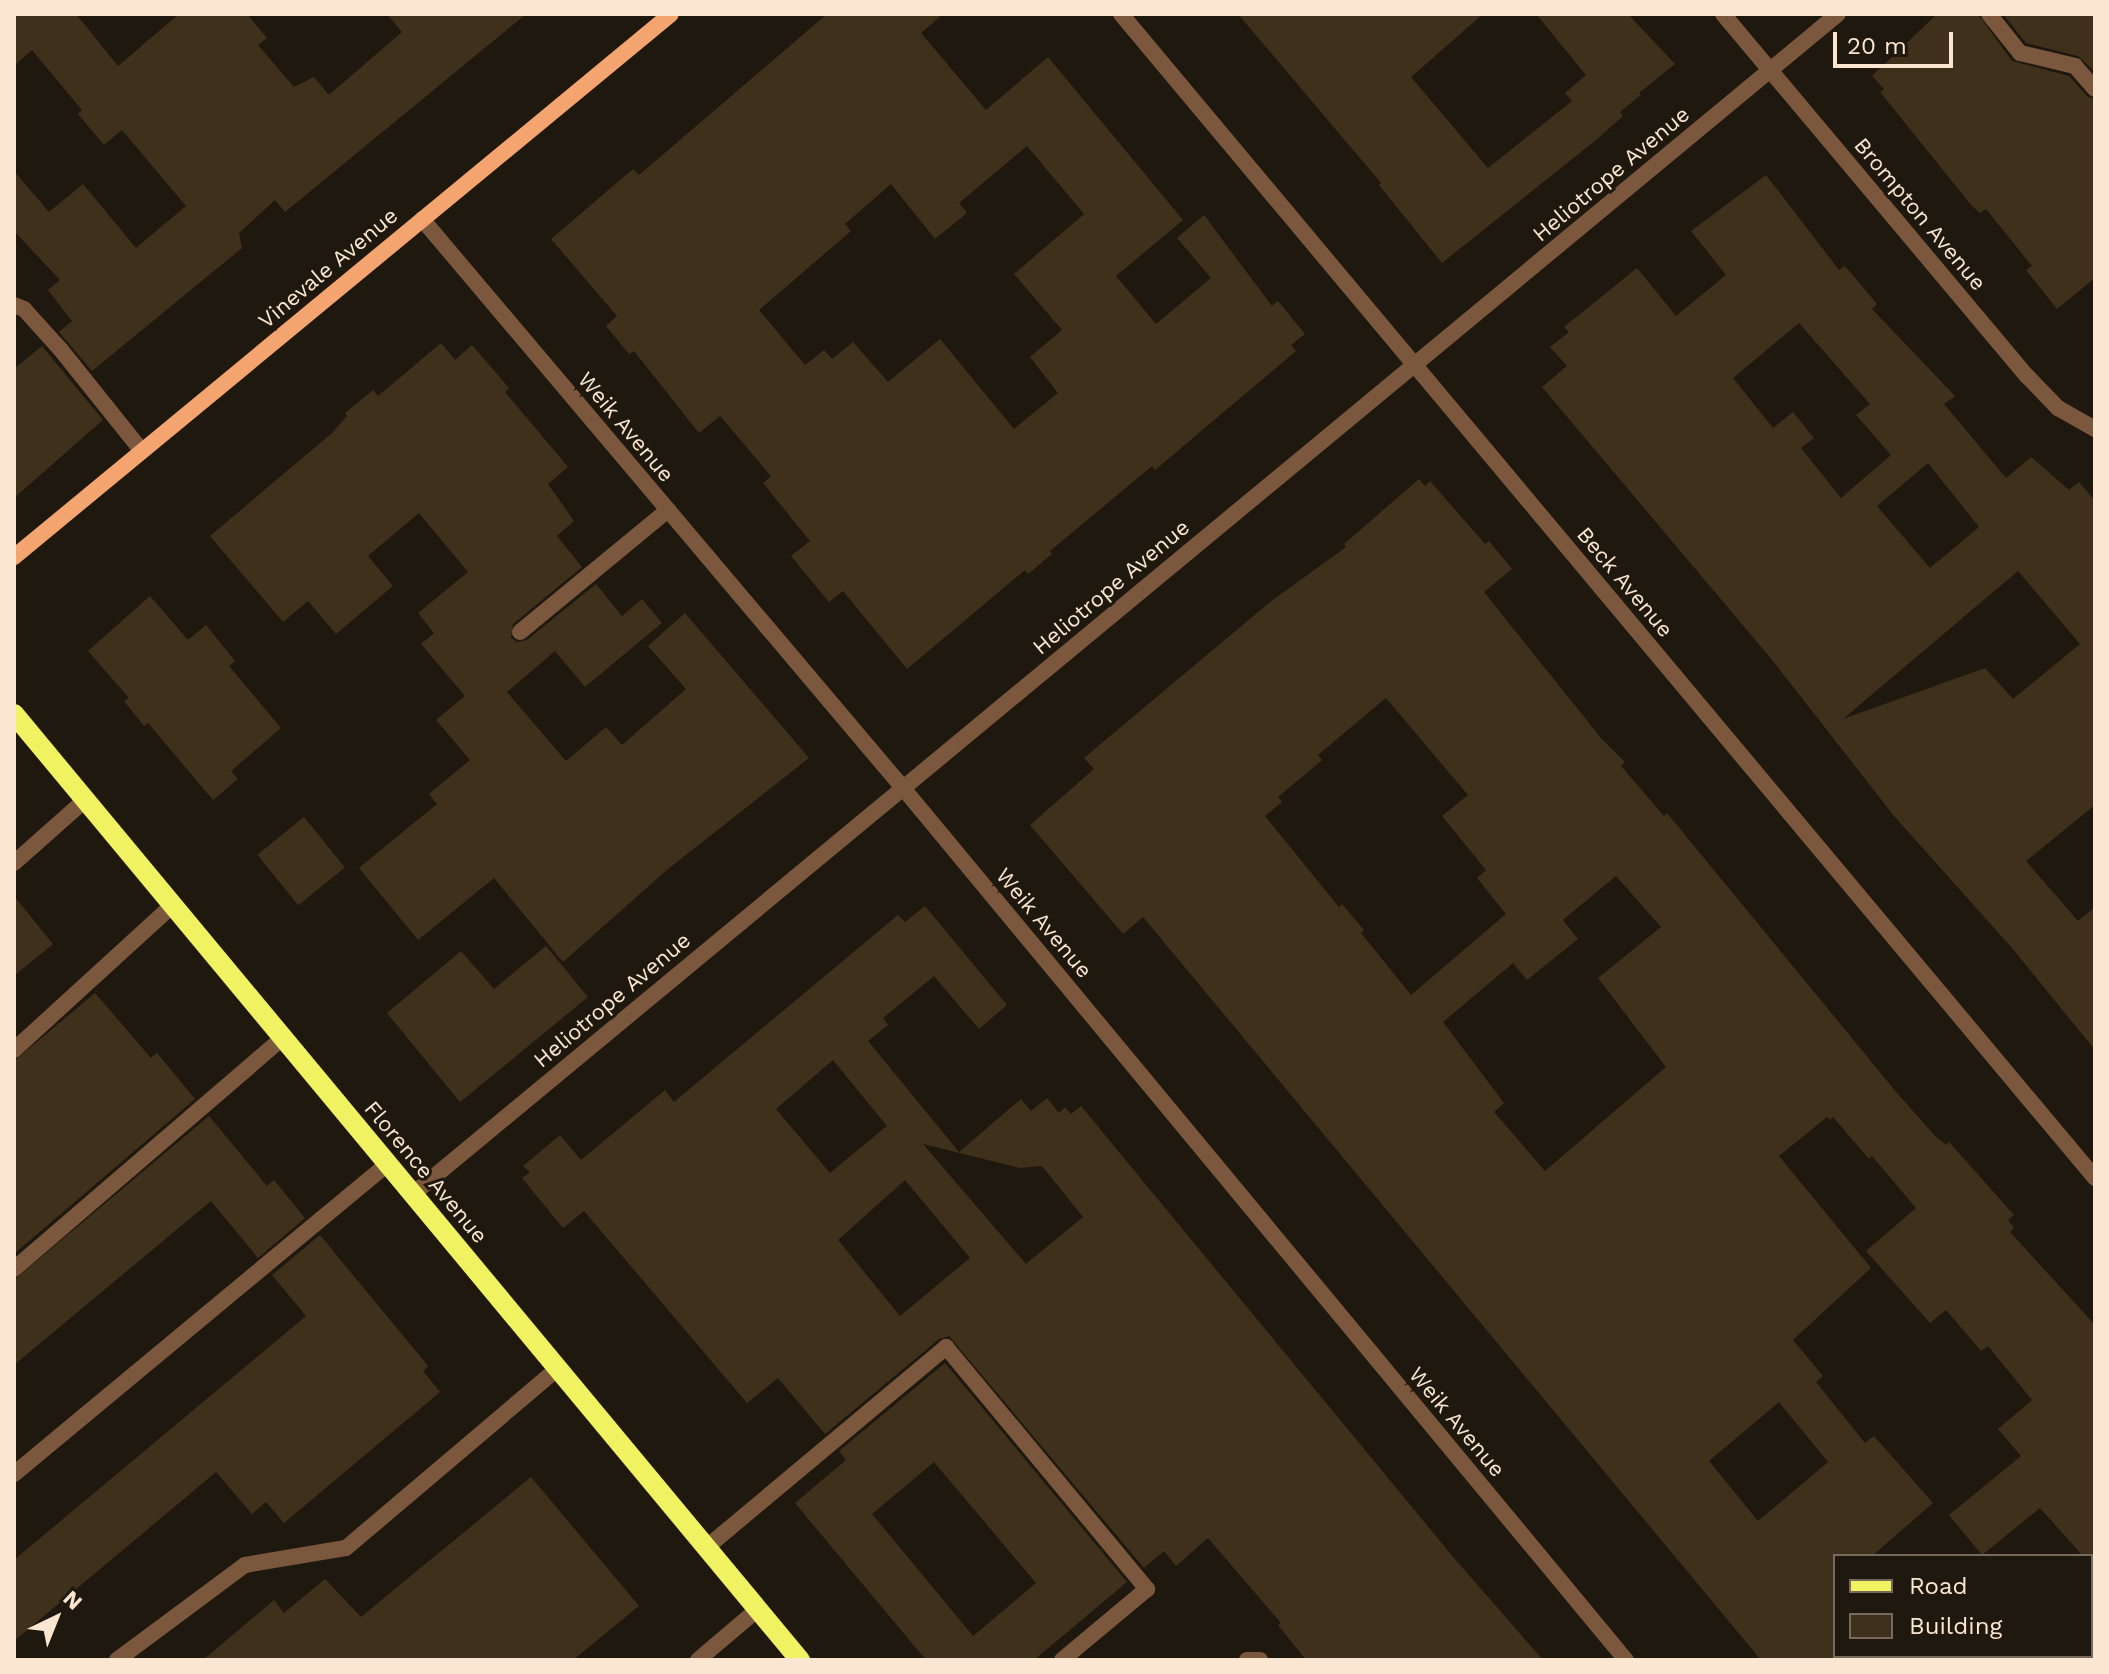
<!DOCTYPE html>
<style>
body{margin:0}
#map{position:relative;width:2109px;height:1674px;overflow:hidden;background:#1f180e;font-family:"Work Sans",sans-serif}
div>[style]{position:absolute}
.building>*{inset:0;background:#3f301c;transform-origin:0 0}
.lane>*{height:16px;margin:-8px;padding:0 8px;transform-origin:8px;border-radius:8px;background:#7b573d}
.street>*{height:16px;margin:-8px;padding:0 8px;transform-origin:8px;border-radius:8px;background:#7b573d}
.secondary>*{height:16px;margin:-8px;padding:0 8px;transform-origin:8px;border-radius:8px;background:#f4a56f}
.primary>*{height:20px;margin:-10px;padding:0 10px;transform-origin:10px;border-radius:10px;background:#f1f261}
span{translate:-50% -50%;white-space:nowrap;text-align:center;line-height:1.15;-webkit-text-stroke:6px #1f180e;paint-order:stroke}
.street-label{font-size:22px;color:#fbe6d1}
.frame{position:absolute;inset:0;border:16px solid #fbe6d1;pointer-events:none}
.legend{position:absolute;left:1833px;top:1554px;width:260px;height:104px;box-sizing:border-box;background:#1f180e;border:2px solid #776a5c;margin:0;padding:10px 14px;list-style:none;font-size:24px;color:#fbe6d1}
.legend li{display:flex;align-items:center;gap:16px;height:40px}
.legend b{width:40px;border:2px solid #776a5c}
.north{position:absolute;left:16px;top:1578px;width:80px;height:80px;-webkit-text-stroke:6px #1f180e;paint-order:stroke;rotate:43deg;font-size:22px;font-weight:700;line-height:32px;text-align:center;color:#fbe6d1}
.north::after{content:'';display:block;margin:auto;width:28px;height:36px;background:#fbe6d1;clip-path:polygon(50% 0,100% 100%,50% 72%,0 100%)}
.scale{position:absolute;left:1833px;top:32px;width:120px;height:36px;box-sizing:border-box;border:4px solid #fbe6d1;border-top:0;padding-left:10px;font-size:24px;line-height:28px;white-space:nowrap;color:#fbe6d1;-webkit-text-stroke:6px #1f180e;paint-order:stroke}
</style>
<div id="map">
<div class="building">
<div style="clip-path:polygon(14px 14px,76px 14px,118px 66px,179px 14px,247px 14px,267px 38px,258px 45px,294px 87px,314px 77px,329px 95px,402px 32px,387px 14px,526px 14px,285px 212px,275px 200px,239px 233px,242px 248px,92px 371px,59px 332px,72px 321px,48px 290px,60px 280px,14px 231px,14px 171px,49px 212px,83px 184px,136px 248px,186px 206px,122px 130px,104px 145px,78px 114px,82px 110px,32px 50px,14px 66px)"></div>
<div style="clip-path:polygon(evenodd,827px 14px,943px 14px,921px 33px,986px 110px,1048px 57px,1183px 220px,1116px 276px,1156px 324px,1211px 278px,1177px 238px,1204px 215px,1272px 306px,1278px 301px,1305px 334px,1291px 345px,1296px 351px,1155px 470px,1152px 466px,1050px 551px,1052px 554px,1028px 574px,1025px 570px,907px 669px,843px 591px,829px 602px,791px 556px,810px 541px,763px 483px,771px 476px,720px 416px,699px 433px,634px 351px,629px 354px,606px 326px,617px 316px,551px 239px,633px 169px,639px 175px,827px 14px,1027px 146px,1084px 214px,1014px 274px,1062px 330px,1030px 357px,1058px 393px,1014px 429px,940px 339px,888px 382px,853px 342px,832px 359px,824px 350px,805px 365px,759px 310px,851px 231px,845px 224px,891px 184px,935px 239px,967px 213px,959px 203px,1027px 146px)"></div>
<div style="clip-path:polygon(1238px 14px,1483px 14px,1411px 77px,1488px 168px,1572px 101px,1565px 93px,1586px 75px,1536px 14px,1628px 14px,1675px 64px,1639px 93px,1641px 95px,1620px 112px,1623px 116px,1596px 140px,1442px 263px,1379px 185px,1381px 183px)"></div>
<div style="clip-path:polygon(1937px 14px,1978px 14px,2012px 61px,2069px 76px,2087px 96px,2095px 100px,2095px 278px,2057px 309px,2026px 270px,2032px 266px,1986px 209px,1980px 213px,1972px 206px,1880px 92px,1884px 89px,1872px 76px)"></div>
<div style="clip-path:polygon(2003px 14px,2095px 14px,2095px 72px,2078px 56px,2026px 43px)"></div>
<div style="clip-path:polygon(evenodd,1766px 175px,1839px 270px,1845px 266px,1877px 304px,1872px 309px,1955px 396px,1944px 404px,2006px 478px,2031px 457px,2069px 490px,2079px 482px,2095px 501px,2095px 805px,2026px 861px,2078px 921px,2095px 907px,2095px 1050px,2012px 948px,1894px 816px,1773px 661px,1542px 387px,1567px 366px,1550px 347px,1569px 332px,1564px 327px,1637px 268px,1676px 316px,1726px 275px,1691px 231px,1766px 175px,1799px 323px,1870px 404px,1856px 415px,1891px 455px,1841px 498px,1801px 448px,1814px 438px,1793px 412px,1773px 428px,1733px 378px,1799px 323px,1766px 175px,1928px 463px,1979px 527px,1930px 568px,1877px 506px,1928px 463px,1766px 175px,2018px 571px,2080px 644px,2013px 699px,1985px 668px,1843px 719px,2018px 571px)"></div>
<div style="clip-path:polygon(441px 343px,455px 360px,472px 345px,509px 388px,505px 392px,568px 467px,548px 484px,574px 521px,557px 536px,582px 567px,513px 624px,511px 638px,517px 642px,527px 640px,596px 584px,622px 616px,642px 599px,662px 623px,585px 687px,555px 651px,507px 692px,566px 761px,606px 727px,622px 745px,686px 689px,648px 646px,685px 613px,809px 758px,668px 869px,563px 962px,494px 878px,418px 940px,359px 868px,437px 804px,429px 794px,470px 760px,436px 720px,465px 696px,421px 644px,434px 633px,418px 613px,468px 572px,419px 513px,368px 556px,393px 586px,336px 634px,308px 601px,283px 622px,210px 536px,332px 433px,347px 416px,345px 413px,373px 390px,378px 396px)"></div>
<div style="clip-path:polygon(42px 346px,103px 420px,14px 498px,14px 369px)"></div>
<div style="clip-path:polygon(evenodd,1419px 479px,1425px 486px,1430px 481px,1485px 544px,1489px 541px,1512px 569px,1484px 592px,1601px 738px,1625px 762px,1621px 766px,1664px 816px,1667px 813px,1897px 1093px,1935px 1136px,1946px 1145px,1949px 1142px,2014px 1215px,2008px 1220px,2014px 1228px,2010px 1232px,2095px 1325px,2095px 1570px,2091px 1556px,2083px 1556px,2040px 1508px,1982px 1555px,1949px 1515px,2021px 1456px,1998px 1429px,2032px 1400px,1988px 1346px,1981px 1351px,1946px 1310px,1930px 1323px,1866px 1251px,1916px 1208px,1872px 1156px,1869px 1159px,1833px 1117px,1830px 1120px,1827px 1117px,1779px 1156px,1871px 1268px,1793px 1340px,1823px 1376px,1816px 1382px,1865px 1443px,1874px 1436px,1933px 1503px,1872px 1556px,1835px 1556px,1835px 1660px,1761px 1660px,1143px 917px,1123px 934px,1030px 825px,1094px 769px,1084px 758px,1270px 602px,1346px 547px,1344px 544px,1419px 479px,1386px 698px,1468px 795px,1442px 816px,1486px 870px,1477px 878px,1506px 914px,1411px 995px,1361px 933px,1364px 930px,1342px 904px,1339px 907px,1265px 816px,1282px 802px,1278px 797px,1322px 760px,1318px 755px,1386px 698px,1419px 479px,1616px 876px,1661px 927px,1598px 978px,1666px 1067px,1545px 1171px,1494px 1112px,1504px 1103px,1443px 1022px,1513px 963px,1527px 980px,1578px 939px,1563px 920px,1616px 876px,1419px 479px,1779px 1402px,1828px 1462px,1758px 1521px,1709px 1461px,1779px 1402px)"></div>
<div style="clip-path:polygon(150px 596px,188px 640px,206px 625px,235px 661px,229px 666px,281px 728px,231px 771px,238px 779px,213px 800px,148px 723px,144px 726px,124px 701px,129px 698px,88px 651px)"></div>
<div style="left:304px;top:817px;width:65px;height:60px;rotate:51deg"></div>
<div style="clip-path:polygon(14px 896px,53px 944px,14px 976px)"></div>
<div style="clip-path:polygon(evenodd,925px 906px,1007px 1005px,979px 1029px,934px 976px,883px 1018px,888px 1025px,868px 1041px,959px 1152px,1021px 1099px,1031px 1111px,1047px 1098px,1059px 1113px,1065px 1107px,1071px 1114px,1081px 1106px,1454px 1558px,1543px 1660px,1306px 1660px,1278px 1625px,1281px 1623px,1208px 1538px,1176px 1566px,1164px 1551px,1144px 1568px,949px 1336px,939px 1339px,825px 1434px,778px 1378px,747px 1403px,584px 1211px,563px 1228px,522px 1178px,530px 1172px,523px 1166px,560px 1135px,581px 1160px,665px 1090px,674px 1102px,898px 915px,905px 922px,925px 906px,833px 1060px,887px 1126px,830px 1173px,776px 1109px,833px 1060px,925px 906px,923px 1144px,1020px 1168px,1042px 1166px,1083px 1217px,1026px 1264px,923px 1144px,925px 906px,905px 1180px,970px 1258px,900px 1316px,838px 1240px,905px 1180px)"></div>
<div style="clip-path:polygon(546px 946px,588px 997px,460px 1102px,387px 1013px,461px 951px,494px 989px)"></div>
<div style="clip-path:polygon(95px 993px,151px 1058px,157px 1053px,195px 1099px,14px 1254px,14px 1061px)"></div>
<div style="clip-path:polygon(209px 1116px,267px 1186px,274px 1180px,305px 1218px,258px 1258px,211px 1201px,14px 1365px,14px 1280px)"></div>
<div style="clip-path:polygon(320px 1235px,428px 1366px,423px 1371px,440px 1392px,284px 1523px,266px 1502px,252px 1514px,216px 1472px,14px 1641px,14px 1560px,306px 1316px,272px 1275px)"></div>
<div style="clip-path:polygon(evenodd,945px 1363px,1127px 1582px,1034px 1660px,926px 1660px,795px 1503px,846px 1460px,839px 1451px,945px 1363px,934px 1462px,1036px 1583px,973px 1636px,872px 1514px,934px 1462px)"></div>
<div style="clip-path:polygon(531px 1477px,639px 1606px,573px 1660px,203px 1660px,274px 1600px,284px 1613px,325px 1579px,361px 1617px)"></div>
</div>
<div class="lane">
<div style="left:1989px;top:14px;width:50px;rotate:51.5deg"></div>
<div style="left:2020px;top:53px;width:57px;rotate:13.3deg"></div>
<div style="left:2075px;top:66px;width:30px;rotate:49deg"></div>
<div style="left:14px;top:305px;width:11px;rotate:22deg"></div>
<div style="left:24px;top:309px;width:55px;rotate:47.9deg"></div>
<div style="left:61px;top:350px;width:129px;rotate:51.3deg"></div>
<div style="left:520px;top:632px;width:192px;rotate:-39.5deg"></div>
<div style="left:14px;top:863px;width:95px;rotate:-41.6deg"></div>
<div style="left:14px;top:1050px;width:215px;rotate:-42.4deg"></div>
<div style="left:14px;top:1269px;width:355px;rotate:-40.7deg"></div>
<div style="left:14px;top:1474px;width:486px;rotate:-39.7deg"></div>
<div style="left:707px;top:1547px;width:312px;rotate:-39.9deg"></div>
<div style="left:946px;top:1347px;width:315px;rotate:50.3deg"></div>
<div style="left:1147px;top:1589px;width:111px;rotate:140.1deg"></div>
<div style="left:117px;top:1660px;width:159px;rotate:-36.6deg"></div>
<div style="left:245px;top:1565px;width:102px;rotate:-9.6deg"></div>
<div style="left:346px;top:1548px;width:278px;rotate:-40.3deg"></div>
<div style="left:698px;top:1660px;width:79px;rotate:-40.4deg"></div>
<div style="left:1247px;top:1660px;width:13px"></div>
</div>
<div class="street">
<div style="left:1121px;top:14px;width:1518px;rotate:50.08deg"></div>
<div style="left:1723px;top:14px;width:473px;rotate:50deg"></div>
<div style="left:2027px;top:376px;width:45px;rotate:45.9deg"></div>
<div style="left:2058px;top:408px;width:43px;rotate:29.6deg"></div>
<div style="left:422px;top:219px;width:745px;rotate:49.79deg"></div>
<div style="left:903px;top:788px;width:1133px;rotate:50.34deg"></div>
<div style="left:413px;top:1194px;width:1850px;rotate:-39.63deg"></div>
</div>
<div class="secondary">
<div style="left:14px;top:557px;width:852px;rotate:-39.57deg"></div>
</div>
<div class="primary">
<div style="left:14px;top:714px;width:1230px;rotate:50.28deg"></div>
</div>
<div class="street-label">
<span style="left:1611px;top:174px;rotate:-40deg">Heliotrope Avenue</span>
<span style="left:1920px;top:214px;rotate:50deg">Brompton Avenue</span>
<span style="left:328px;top:268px;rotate:-40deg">Vinevale Avenue</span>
<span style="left:626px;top:427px;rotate:50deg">Weik Avenue</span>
<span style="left:1625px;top:582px;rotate:50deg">Beck Avenue</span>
<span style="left:1111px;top:587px;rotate:-40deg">Heliotrope Avenue</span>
<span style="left:1044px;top:923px;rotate:50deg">Weik Avenue</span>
<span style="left:612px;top:1000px;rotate:-40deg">Heliotrope Avenue</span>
<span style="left:426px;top:1172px;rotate:50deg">Florence Avenue</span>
<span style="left:1457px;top:1422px;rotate:50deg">Weik Avenue</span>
</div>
<div class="frame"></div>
<ul class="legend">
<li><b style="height:10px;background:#f1f261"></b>Road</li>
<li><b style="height:22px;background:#3f301c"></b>Building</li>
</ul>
<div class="north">N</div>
<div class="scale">20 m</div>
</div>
